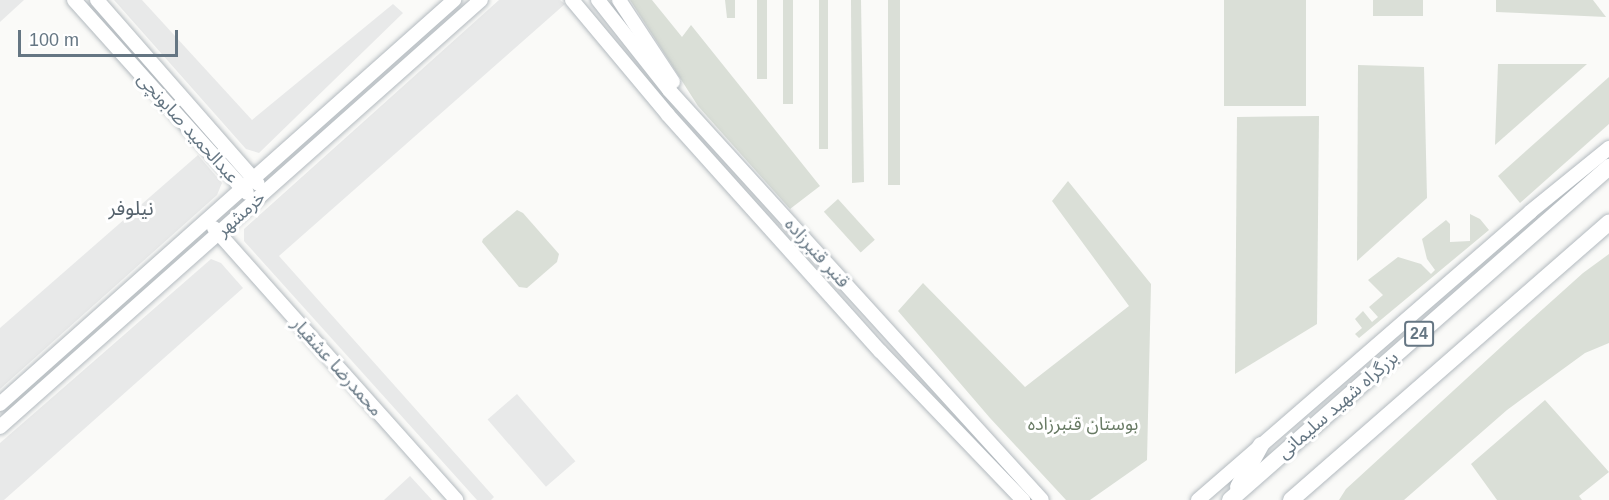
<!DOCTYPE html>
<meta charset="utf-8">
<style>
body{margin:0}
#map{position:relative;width:1609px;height:500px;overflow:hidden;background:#fafaf8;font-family:Arial,"Noto Sans Arabic",sans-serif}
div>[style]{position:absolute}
.built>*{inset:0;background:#e8e9e9;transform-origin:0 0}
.green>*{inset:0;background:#dadfd7;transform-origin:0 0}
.roads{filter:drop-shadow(0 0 2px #b3babf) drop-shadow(0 0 2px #b3babf)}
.secondary>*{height:14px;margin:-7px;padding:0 7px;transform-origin:7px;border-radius:7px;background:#fff}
.trunk>*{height:16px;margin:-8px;padding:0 8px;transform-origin:8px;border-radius:8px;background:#fff}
span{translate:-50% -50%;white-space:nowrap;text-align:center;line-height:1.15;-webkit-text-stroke:6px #fff;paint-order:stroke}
.shield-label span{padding:2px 4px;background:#fff;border:2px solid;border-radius:4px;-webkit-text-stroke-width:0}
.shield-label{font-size:16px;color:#657683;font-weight:700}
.street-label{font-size:18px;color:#657683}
.park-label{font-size:18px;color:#687a64}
.neighbourhood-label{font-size:20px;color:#57646e}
.scale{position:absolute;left:18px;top:30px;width:160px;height:27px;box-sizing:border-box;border:3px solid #657683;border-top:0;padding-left:8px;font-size:18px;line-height:21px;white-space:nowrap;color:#657683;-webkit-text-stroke:4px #fff;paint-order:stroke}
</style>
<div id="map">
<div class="built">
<div style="clip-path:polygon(0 0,24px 0,0 22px)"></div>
<div style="clip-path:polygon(114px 0,142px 0,252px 120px,393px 4px,403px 13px,259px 153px,246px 149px)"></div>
<div style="clip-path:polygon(499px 0,560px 0,565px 4px,279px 256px,494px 497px,491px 500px,477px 500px,244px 241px,244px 229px)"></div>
<div style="clip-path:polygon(198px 155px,222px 183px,217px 195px,0 389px,0 328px)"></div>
<div style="clip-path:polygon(211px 259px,221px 263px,243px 288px,4px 500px,0 500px,0 443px)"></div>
<div style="left:517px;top:394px;width:89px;height:39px;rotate:49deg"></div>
<div style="clip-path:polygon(410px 476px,432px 500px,384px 500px)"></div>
</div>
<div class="green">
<div style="clip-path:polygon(630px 0,652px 0,682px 37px,691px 25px,820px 186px,790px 209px,698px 106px)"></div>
<div style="clip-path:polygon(725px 0,735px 0,735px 18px,727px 18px)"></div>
<div style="left:757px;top:0;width:10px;height:79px"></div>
<div style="left:783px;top:0;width:10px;height:104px"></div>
<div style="left:819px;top:0;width:9px;height:149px"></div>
<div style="clip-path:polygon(851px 0,861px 0,864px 182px,852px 183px)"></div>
<div style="left:888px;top:0;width:12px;height:185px"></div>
<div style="left:1224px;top:0;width:82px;height:106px"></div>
<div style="left:1373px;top:0;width:50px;height:16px"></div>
<div style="clip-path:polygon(1496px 0,1593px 0,1606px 17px,1496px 12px)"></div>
<div style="clip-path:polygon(1498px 64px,1587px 64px,1495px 145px)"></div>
<div style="clip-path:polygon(1358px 65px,1424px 67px,1427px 198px,1357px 261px)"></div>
<div style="clip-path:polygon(1609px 77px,1609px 124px,1520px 203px,1498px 176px)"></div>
<div style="clip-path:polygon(1319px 116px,1317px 324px,1235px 374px,1237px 117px)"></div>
<div style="clip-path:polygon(1068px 181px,1151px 284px,1147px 460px,1090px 500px,1066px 500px,990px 418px,898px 311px,923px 283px,1025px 387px,1129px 306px,1052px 201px)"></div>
<div style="left:838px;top:199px;width:55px;height:19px;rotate:48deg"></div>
<div style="clip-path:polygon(517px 210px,523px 213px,559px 254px,557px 262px,527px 288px,519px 287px,482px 242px,483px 239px)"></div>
<div style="clip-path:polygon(1470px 214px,1480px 219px,1489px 230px,1359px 338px,1355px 334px,1362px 328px,1355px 319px,1363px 311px,1372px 322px,1378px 317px,1369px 307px,1383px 295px,1368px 280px,1398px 257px,1421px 264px,1431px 274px,1435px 270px,1427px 259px,1422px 239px,1446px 220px,1450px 224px,1450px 242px,1470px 241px)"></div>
<div style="clip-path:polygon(1609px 254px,1609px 343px,1585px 353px,1507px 410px,1404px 500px,1339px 500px,1346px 489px,1513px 336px,1583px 273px)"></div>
<div style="clip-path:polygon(1545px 400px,1609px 472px,1579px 496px,1582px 500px,1497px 500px,1471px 464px)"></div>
</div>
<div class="roads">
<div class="secondary">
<div style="left:74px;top:0;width:259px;rotate:48.1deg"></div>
<div style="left:97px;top:0;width:244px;rotate:48.8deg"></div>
<div style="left:572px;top:0;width:150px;rotate:50.1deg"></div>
<div style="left:668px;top:115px;width:317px;rotate:48.1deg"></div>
<div style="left:880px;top:351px;width:207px;rotate:46.2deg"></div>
<div style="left:598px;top:0;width:115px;rotate:51.7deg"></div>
<div style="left:669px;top:90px;width:554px;rotate:47.71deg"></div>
<div style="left:619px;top:0;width:98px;rotate:56.6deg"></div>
<div style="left:214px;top:228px;width:364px;rotate:48.3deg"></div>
<div style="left:0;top:404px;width:608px;rotate:-41.66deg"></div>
<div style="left:0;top:427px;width:643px;rotate:-41.6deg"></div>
<div style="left:1198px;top:500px;width:440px;rotate:-40.9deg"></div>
<div style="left:1530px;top:212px;width:102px;rotate:-39deg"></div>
</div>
<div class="trunk">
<div style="left:1238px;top:487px;width:48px;rotate:-61.3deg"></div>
<div style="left:1230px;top:500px;width:505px;rotate:-41.3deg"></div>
<div style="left:1291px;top:500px;width:422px;rotate:-41.1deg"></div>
</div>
</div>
<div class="shield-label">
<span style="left:1419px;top:334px">24</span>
</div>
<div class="street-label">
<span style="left:188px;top:128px;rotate:48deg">عبدالحمید صابونچی</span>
<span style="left:241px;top:214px;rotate:-42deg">خرمشهر</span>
<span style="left:817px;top:253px;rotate:48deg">قنبر قنبرزاده</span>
<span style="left:337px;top:367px;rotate:48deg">محمدرضا عشقیار</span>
<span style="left:1338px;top:405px;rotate:-41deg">بزرگراه شهید سلیمانی</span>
</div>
<div class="park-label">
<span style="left:1083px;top:424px">بوستان قنبرزاده</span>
</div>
<div class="neighbourhood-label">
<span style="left:131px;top:208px">نیلوفر</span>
</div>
<div class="scale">100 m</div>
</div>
